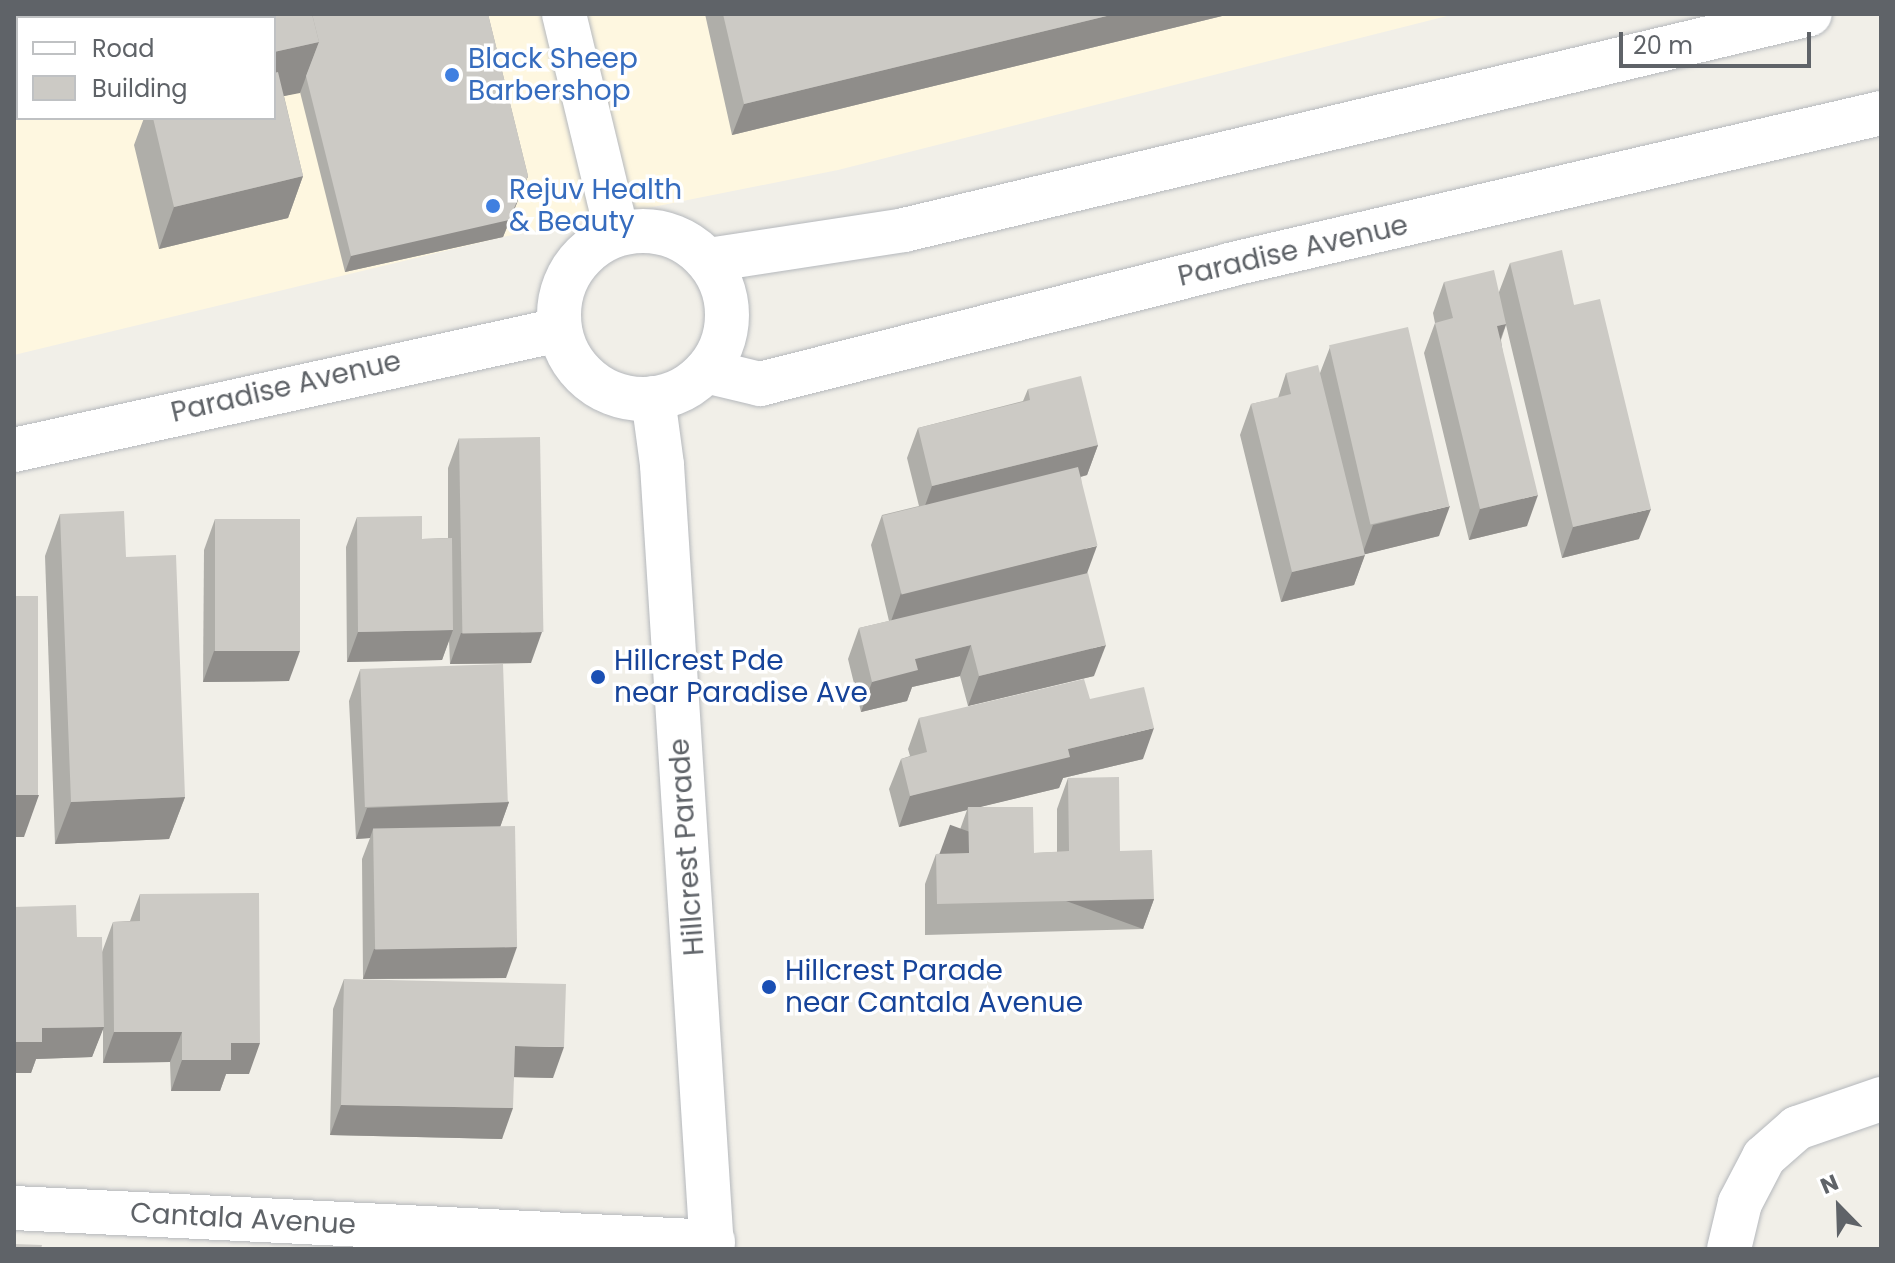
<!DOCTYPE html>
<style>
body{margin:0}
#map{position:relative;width:1895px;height:1263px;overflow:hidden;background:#f1efe8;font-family:Poppins,sans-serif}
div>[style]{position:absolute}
.commercial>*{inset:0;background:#fef7e0}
.roads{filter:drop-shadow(0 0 2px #b5b8bc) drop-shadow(0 0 2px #b5b8bc)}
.minor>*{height:44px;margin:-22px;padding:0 22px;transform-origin:22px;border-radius:22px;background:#fff}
.tertiary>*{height:44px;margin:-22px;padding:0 22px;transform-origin:22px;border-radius:22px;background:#fff}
.tertiary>.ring{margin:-22px;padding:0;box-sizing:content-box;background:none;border:44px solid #fff;border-radius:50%}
.wall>*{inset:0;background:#afaea9}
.shaded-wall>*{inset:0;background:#8f8d8a;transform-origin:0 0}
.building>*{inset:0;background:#cccac5;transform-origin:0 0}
.dots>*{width:22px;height:22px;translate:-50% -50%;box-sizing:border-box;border:4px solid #fff;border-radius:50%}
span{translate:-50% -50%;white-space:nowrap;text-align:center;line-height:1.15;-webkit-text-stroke:7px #fff;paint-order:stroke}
.shop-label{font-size:28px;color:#366cbe}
.left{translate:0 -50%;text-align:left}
.street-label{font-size:28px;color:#5f6368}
.transit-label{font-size:28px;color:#164399}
.frame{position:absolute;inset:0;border:16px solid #5f6368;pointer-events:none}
.legend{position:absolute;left:16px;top:16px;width:260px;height:104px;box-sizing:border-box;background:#fff;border:2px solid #bfc1c3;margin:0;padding:10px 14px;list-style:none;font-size:24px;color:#5f6368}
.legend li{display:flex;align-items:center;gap:16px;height:40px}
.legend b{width:40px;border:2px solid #bfc1c3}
.north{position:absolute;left:1799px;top:1167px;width:80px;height:80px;-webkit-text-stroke:6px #fff;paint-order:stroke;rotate:337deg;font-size:22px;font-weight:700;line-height:32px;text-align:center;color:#5f6368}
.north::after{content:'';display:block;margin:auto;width:28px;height:36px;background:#5f6368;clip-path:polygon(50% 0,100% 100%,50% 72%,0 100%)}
.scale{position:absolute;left:1619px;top:32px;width:192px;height:36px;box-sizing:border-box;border:4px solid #5f6368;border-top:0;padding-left:10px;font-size:24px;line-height:28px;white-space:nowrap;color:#5f6368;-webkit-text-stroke:6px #fff;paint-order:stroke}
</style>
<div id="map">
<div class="commercial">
<div style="clip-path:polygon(evenodd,14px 14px,1455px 14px,838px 170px,503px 237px,14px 355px,14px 14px,18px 18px,274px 18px,274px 118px,18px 118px,18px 18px)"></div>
</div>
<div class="roads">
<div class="minor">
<div style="left:14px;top:450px;width:558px;rotate:-12.42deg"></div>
<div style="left:14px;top:1208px;width:700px;rotate:2.78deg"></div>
</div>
<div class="tertiary">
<div style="left:564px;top:14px;width:225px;rotate:76.4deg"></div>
<div class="ring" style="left:559px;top:231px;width:124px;height:124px"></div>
<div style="left:709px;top:260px;width:197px;rotate:-8.7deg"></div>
<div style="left:904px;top:230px;width:931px;rotate:-13.41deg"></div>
<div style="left:706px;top:371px;width:56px;rotate:13.5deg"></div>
<div style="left:760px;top:384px;width:484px;rotate:-14.2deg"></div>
<div style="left:1229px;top:265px;width:669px;rotate:-13.12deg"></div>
<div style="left:653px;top:398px;width:68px;rotate:82.3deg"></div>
<div style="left:662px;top:465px;width:786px;rotate:86.35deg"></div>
<div style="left:1729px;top:1249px;width:47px;rotate:-76.6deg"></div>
<div style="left:1740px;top:1203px;width:52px;rotate:-62.4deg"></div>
<div style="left:1764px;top:1157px;width:44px;rotate:-41.3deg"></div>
<div style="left:1797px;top:1128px;width:89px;rotate:-19deg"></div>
</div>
</div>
<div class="wall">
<div style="clip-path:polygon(14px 14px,488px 14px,528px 176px,503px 237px,345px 272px,300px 92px,284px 96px,303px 176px,288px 218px,159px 249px,134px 145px,144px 118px,274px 118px,274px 18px,18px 18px,18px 63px,14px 64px)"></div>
<div style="clip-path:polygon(705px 14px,1230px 14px,732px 135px)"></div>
<div style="clip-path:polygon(1510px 263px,1574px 305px,1639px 539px,1562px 558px,1506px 325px,1501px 340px,1527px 526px,1469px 540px,1424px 353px,1435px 323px,1433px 313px,1444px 282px,1499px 292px)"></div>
<div style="clip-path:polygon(1330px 347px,1439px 536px,1365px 554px,1354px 585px,1281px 602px,1240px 435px,1251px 404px,1278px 398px,1286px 373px,1320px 373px)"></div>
<div style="clip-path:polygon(1028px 389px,1098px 445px,1087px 475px,1081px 477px,1094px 676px,968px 706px,960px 676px,912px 687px,907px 701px,861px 712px,848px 659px,859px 628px,889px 621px,871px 545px,882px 515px,919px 506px,907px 458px,918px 428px,1023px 401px)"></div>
<div style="clip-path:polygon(459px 438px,531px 663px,450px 664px,449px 640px,442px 660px,347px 662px,346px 547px,357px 517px,422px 539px,448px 538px,448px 468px)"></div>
<div style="clip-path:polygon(60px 514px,126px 557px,185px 797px,169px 839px,55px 844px,45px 556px)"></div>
<div style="clip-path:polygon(215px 519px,289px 681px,203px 682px,204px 550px)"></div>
<div style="clip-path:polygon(360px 670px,509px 802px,500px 827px,506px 978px,363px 979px,362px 859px,370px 838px,356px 839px,349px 701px)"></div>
<div style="clip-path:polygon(1090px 699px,1143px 759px,1063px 778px,1059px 788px,979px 807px,1034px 853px,1057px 852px,1057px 809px,1068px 778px,1154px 899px,1143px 929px,925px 935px,925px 884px,936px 854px,958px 853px,957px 838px,967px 810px,899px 827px,889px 789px,901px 759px,910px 756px,908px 749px,919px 718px)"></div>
<div style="clip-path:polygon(140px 894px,249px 1074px,226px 1074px,220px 1091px,171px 1091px,170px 1062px,103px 1063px,103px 1028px,92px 1057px,36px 1059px,31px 1073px,14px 1073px,14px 907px,77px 937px,102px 952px,113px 922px,130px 921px)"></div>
<div style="clip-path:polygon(344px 979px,553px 1078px,514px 1077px,502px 1139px,330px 1135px,333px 1009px)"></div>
</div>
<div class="shaded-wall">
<div style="clip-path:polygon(62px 14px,102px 14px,100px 18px,46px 18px)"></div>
<div style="clip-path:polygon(129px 14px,193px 14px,192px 17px,189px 18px,128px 18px)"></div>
<div style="clip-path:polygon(1115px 14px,1230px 14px,732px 135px,744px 104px)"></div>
<div style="left:18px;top:25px;width:38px;height:4px;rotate:90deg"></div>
<div style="clip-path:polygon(319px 42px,300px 93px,274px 98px,274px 52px)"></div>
<div style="clip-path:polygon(303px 176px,288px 218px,159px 249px,174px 207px)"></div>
<div style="clip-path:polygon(528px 176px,503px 237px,345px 272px,351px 256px)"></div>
<div style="clip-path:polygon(1506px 324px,1495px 354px,1497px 326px)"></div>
<div style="clip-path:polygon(1098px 445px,1087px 475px,921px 517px,932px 486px)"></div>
<div style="clip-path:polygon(1538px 495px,1527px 526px,1469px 540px,1480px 509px)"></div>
<div style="clip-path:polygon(1450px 506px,1439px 536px,1362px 555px,1373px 525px)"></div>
<div style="clip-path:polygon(1651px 509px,1639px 539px,1562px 558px,1573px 527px)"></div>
<div style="clip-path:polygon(1097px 546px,1086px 576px,890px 624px,901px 593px)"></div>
<div style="clip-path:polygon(1365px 555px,1354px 585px,1281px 602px,1292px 572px)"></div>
<div style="clip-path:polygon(453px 630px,442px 660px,347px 662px,358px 632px)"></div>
<div style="clip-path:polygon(542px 632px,531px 663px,450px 664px,461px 633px)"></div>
<div style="clip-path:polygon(971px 645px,960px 676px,912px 687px,907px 701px,861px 712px,872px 682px,915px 659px)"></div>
<div style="clip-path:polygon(1106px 645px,1094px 676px,968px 706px,979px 676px)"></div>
<div style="clip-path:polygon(214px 651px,300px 651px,289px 681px,203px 682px)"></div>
<div style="clip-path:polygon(1154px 728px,1143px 759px,1063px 778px,1059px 788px,968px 810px,968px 807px,967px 810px,899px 827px,910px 796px,1068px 749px)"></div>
<div style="clip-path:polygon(14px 795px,39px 795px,24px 837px,14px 837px)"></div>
<div style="clip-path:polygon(185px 797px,169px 839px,55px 844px,71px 802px)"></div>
<div style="clip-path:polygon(509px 802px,498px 833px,373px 829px,370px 838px,356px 839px,367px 808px)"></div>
<div style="left:1154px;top:899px;width:32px;height:217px;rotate:110deg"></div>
<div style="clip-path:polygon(517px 947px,506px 978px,363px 979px,374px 949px)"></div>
<div style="clip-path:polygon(104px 1027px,92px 1057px,36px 1059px,31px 1073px,14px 1073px,14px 1042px,42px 1028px)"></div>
<div style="clip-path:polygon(114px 1032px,182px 1032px,170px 1062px,103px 1063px)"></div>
<div style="clip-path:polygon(231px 1043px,260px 1043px,249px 1074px,226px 1074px,220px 1091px,171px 1091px,182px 1060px)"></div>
<div style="clip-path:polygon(515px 1046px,564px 1047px,553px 1078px,504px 1077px)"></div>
<div style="clip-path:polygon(341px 1105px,513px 1108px,502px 1139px,330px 1135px)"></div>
</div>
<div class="building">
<div style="clip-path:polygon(14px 14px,62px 14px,46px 18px,18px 18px,18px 25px,14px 26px)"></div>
<div style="left:114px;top:14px;width:34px;height:4px"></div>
<div style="clip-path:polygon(223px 14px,312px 14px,319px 42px,274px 52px,274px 18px,224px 18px)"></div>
<div style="clip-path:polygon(312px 14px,488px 14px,528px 176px,509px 220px,351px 256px,306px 76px,319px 42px)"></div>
<div style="clip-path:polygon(723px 14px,1115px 14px,744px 104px)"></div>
<div style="clip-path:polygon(278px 72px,303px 176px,174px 207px,153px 118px,274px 118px,274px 73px)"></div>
<div style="clip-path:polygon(1562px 250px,1574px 305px,1600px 299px,1651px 509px,1573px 527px,1510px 263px)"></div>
<div style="clip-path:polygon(1494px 270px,1506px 324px,1497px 326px,1538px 495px,1480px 509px,1435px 323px,1453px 318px,1444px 282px)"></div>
<div style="left:1408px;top:327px;width:184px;height:81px;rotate:77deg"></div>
<div style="clip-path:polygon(1318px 365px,1365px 555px,1292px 572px,1251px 404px,1291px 394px,1286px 373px)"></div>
<div style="clip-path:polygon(1081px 376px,1098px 445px,932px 486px,918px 428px,1030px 400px,1028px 389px)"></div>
<div style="left:540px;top:437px;width:195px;height:81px;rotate:89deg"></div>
<div style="left:1078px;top:467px;width:81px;height:202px;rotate:76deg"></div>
<div style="clip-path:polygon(124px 511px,126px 557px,176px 555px,185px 797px,71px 802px,60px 514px)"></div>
<div style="clip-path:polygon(422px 516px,422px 539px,452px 538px,453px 630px,358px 632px,357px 517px)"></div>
<div style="left:215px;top:519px;width:85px;height:132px"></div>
<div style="clip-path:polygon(1088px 573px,1106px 645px,979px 676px,971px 645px,915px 659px,918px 670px,872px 682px,859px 628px)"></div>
<div style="left:14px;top:596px;width:24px;height:199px"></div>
<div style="left:503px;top:664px;width:138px;height:143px;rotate:88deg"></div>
<div style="clip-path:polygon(1084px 679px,1090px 699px,1144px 687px,1154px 728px,1068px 749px,1070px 757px,910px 796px,901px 759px,927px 752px,919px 718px)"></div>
<div style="clip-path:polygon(1119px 777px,1120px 851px,1152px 850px,1154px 899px,937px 904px,936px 854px,969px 853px,968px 807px,1033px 807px,1034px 853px,1069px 851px,1068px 778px)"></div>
<div style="left:515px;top:826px;width:121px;height:142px;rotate:89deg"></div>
<div style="clip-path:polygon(259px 893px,260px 1043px,231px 1043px,231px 1060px,182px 1060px,182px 1032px,114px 1032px,113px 922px,140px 921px,140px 894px)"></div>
<div style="clip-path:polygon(76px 905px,77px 937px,102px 937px,104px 1027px,42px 1028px,42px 1042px,14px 1042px,14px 907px)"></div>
<div style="clip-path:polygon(344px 979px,566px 984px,564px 1047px,515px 1046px,513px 1108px,341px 1105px)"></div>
<div style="clip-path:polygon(14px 1244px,42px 1245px,41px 1249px,14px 1249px)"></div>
</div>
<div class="dots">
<div style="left:452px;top:75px;background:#3f7fe0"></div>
<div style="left:493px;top:206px;background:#3f7fe0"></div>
<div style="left:598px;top:677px;background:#1a4fb4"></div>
<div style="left:769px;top:987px;background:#1a4fb4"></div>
</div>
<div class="shop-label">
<span class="left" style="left:468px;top:75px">Black Sheep<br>Barbershop</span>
<span class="left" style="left:509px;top:206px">Rejuv Health<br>&amp; Beauty</span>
</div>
<div class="street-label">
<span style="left:1293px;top:251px;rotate:-13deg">Paradise Avenue</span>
<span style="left:286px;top:387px;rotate:-13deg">Paradise Avenue</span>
<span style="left:687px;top:847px;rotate:-94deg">Hillcrest Parade</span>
<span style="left:243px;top:1219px;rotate:3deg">Cantala Avenue</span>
</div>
<div class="transit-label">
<span class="left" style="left:614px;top:677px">Hillcrest Pde<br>near Paradise Ave</span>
<span class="left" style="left:785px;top:987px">Hillcrest Parade<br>near Cantala Avenue</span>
</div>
<div class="frame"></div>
<ul class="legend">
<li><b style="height:10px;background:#fff"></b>Road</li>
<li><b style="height:22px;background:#cccac5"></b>Building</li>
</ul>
<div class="north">N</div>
<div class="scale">20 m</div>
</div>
